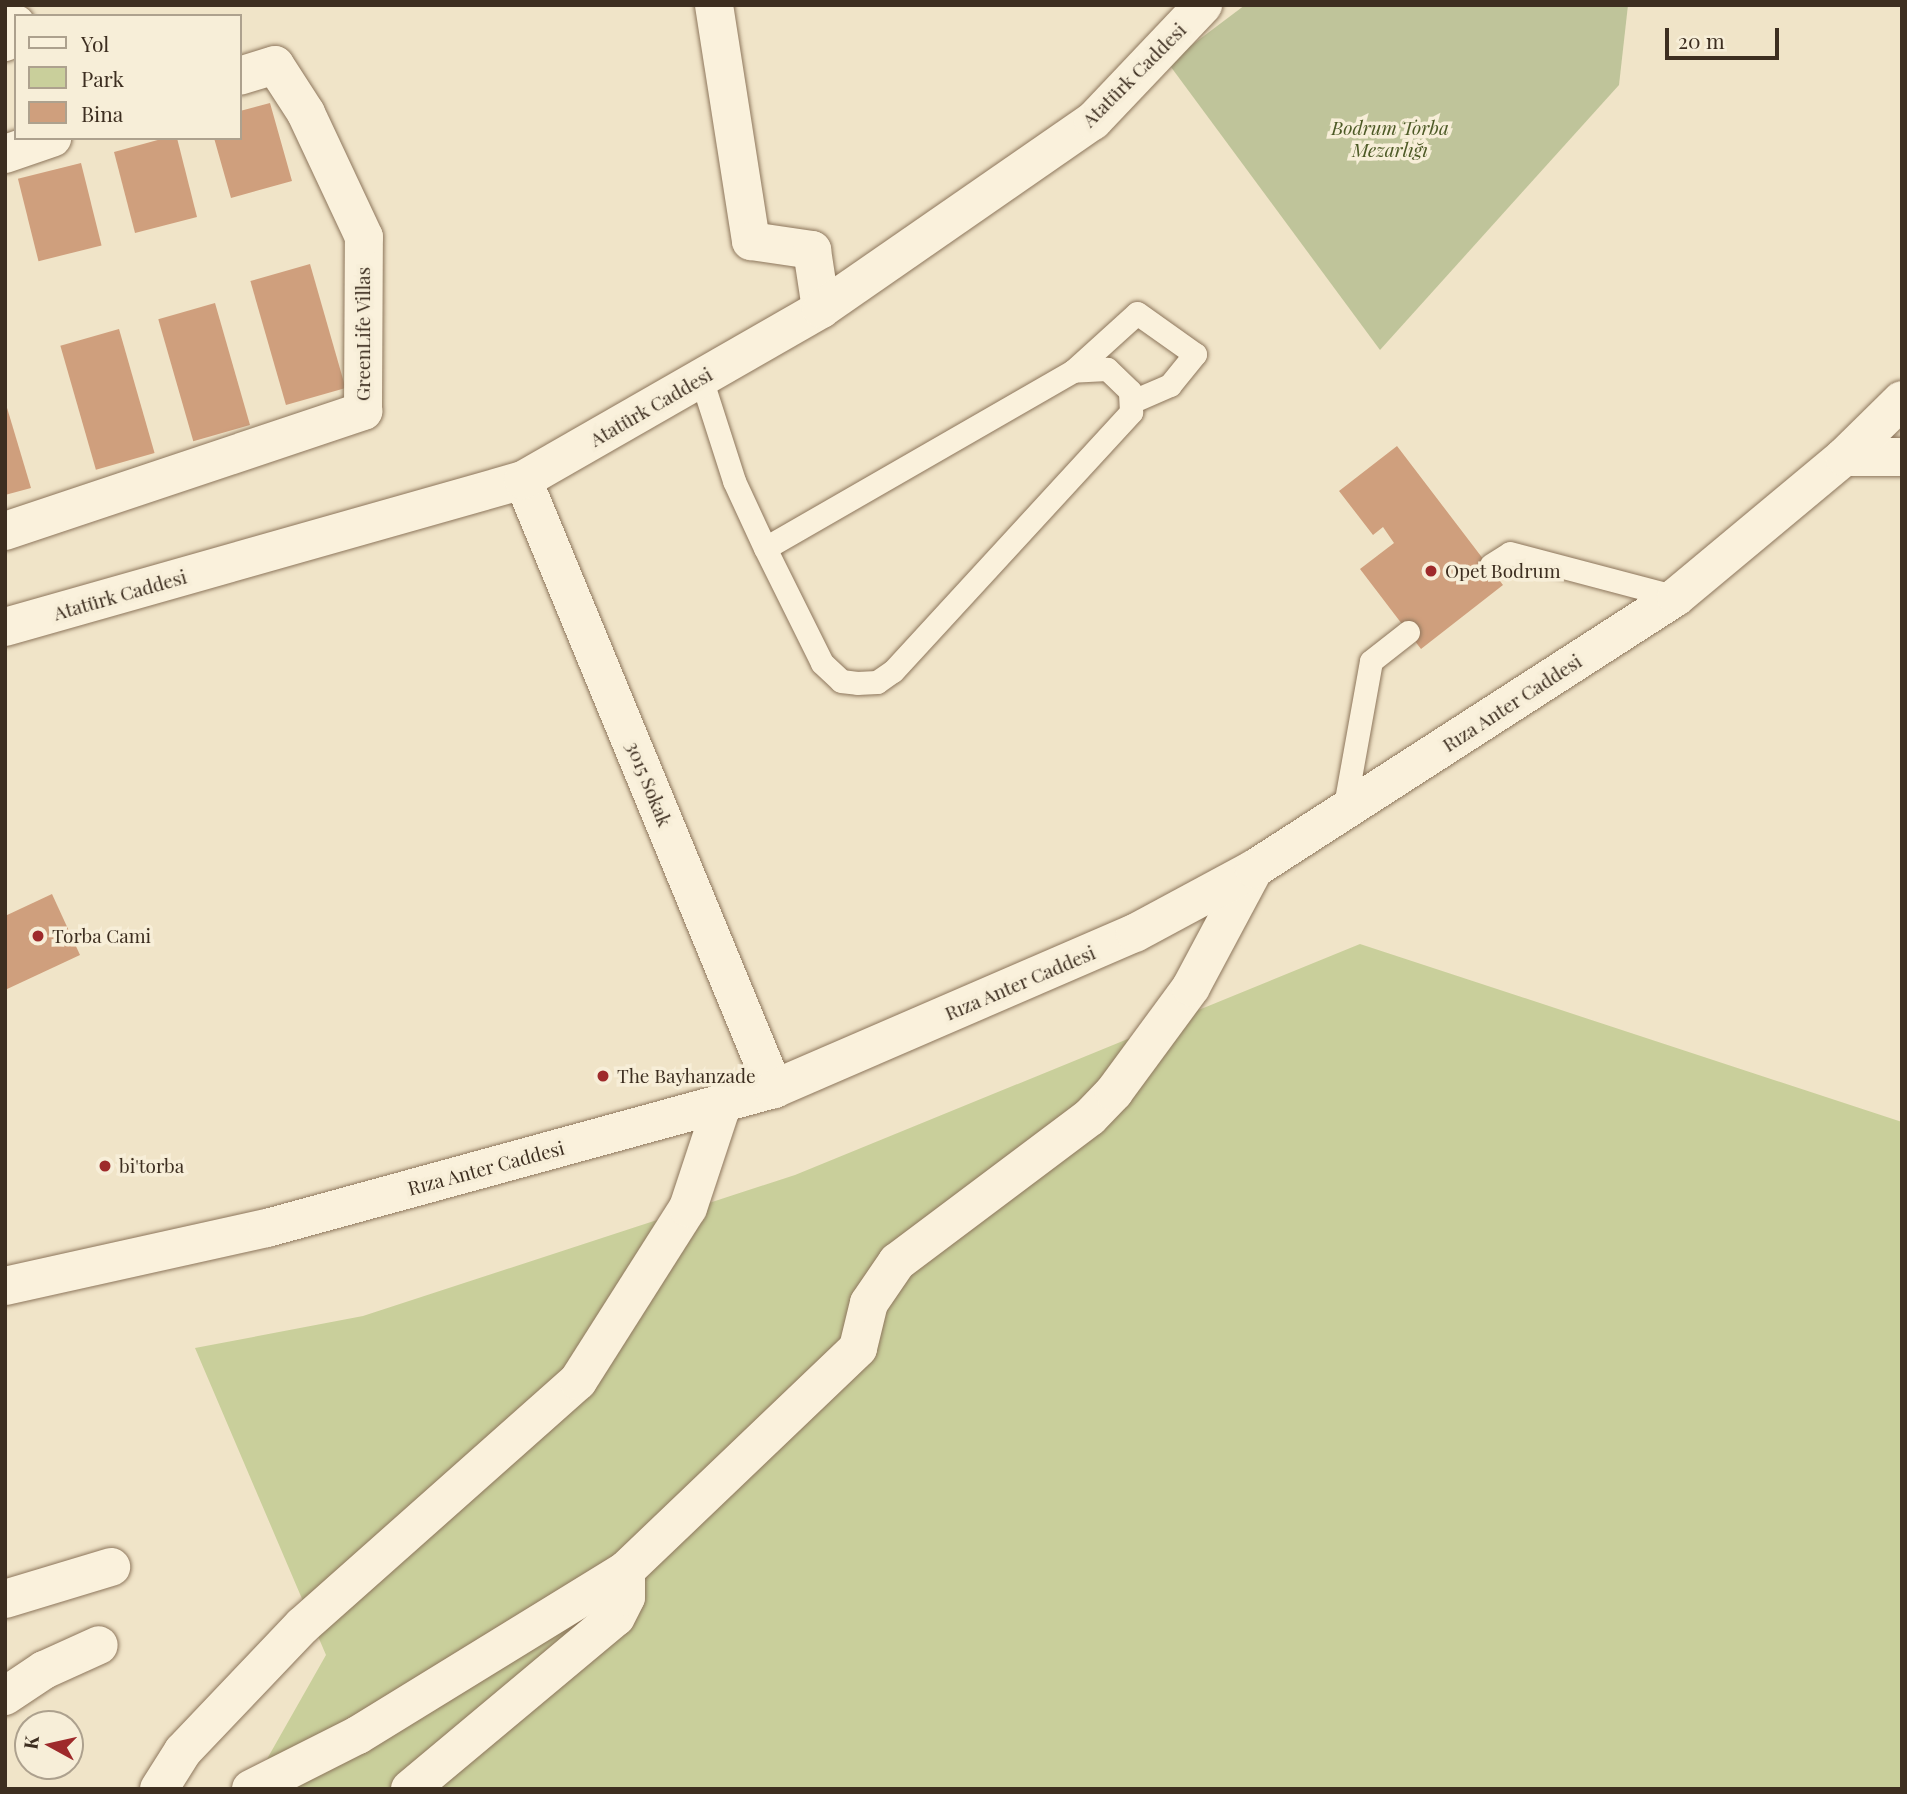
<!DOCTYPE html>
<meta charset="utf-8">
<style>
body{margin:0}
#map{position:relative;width:1907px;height:1794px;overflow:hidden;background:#f0e4c8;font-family:"Playfair Display",serif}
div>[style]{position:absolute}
.green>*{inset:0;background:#c9cf9b}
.cemetery>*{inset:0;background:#bfc49a}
.building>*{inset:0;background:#cf9f7d;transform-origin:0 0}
.roads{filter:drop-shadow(0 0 2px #8d765c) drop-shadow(0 0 2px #8d765c)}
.lane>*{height:23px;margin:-11.5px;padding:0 11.5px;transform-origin:11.5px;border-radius:11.5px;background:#faf1dc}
.street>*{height:38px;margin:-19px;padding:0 19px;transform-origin:19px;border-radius:19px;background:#faf1dc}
.secondary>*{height:38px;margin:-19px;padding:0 19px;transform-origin:19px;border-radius:19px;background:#faf1dc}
.dots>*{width:19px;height:19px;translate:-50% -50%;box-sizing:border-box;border:4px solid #f7eed8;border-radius:50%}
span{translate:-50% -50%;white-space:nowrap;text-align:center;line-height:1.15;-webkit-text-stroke:7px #f7eed8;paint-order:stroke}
.street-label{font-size:19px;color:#3d2e20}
.park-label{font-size:19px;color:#4d5a26;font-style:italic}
.poi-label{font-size:19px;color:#3d2e20}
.left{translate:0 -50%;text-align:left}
.frame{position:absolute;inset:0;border:7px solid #3d2e20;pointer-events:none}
.legend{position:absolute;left:14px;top:14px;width:228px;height:126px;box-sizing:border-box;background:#f7eed8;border:2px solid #ada18e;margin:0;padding:9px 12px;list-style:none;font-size:21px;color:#3d2e20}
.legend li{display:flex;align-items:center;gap:14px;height:35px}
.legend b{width:35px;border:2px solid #ada18e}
.north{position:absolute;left:14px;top:1710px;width:70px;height:70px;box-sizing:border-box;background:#f7eed8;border:2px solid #ada18e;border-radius:50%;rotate:278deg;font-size:19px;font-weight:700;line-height:28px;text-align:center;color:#3d2e20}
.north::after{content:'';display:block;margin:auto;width:24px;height:32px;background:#9e2a2b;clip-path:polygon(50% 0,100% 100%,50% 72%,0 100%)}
.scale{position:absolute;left:1665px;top:28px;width:114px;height:32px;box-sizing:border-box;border:4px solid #3d2e20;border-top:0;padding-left:9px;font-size:21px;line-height:24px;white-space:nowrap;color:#3d2e20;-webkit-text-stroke:5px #f7eed8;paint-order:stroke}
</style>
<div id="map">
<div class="green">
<div style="clip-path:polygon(1360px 944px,1902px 1122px,1902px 1789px,250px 1789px,326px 1655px,195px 1348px,363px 1316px,795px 1175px)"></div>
</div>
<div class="cemetery">
<div style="clip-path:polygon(1245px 5px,1628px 5px,1619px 85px,1380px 350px,1168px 63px)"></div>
</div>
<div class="building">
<div style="clip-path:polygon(270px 103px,292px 181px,231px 198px,214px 138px,240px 138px,240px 111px)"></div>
<div style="clip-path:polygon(165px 138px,177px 138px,197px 217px,135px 233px,114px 152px)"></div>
<div style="left:81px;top:163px;width:85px;height:65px;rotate:76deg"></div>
<div style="left:310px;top:264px;width:129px;height:62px;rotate:74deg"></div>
<div style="left:215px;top:303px;width:127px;height:59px;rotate:74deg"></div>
<div style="left:119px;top:329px;width:129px;height:61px;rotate:74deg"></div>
<div style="clip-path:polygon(5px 401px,31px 488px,5px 495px)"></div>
<div style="clip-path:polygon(1397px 446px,1503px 585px,1421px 649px,1360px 569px,1394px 543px,1383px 527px,1373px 535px,1339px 491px)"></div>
<div style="clip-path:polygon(52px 894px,80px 955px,5px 990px,5px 916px)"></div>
</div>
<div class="roads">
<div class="lane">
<div style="left:1073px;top:371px;width:86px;rotate:-42.2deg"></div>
<div style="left:1137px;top:313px;width:71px;rotate:35.3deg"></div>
<div style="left:1195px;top:354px;width:40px;rotate:129deg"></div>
<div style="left:1170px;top:385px;width:40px;rotate:156.6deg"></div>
<div style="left:701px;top:378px;width:108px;rotate:72.2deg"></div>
<div style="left:734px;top:481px;width:74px;rotate:65.2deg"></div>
<div style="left:765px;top:548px;width:128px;rotate:63.6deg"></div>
<div style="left:822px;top:663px;width:26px;rotate:43deg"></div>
<div style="left:841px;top:681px;width:16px;rotate:7deg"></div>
<div style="left:857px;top:683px;width:20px;rotate:-3deg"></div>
<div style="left:877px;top:682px;width:19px;rotate:-35deg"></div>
<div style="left:893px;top:671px;width:352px;rotate:-47.4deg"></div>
<div style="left:1131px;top:412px;width:21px;rotate:-93deg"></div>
<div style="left:1130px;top:391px;width:32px;rotate:-136deg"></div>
<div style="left:1107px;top:369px;width:34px;rotate:177deg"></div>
<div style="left:1073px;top:371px;width:355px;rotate:150.1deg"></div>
<div style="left:1491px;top:565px;width:22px;rotate:-32deg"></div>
<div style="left:1510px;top:553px;width:172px;rotate:14.8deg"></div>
<div style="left:1344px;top:811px;width:152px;rotate:-79.8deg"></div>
<div style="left:1371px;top:661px;width:47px;rotate:-38.1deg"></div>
</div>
<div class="street">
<div style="left:714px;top:5px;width:239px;rotate:81.1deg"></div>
<div style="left:751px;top:241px;width:62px;rotate:8.4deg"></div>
<div style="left:812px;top:250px;width:60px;rotate:81.3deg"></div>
<div style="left:5px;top:42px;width:21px;rotate:-59deg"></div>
<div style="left:5px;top:154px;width:50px;rotate:-18.8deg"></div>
<div style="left:1844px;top:457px;width:58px"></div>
<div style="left:523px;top:480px;width:659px;rotate:67.6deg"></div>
<div style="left:5px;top:531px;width:378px;rotate:-18.5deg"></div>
<div style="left:363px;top:411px;width:174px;rotate:-89.7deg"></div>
<div style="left:364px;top:237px;width:137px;rotate:-115.1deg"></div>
<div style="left:306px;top:113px;width:57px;rotate:-122.9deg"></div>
<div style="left:275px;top:65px;width:37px;rotate:163deg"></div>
<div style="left:5px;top:627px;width:538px;rotate:-15.84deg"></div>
<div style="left:523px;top:480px;width:344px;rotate:-29.8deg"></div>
<div style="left:821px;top:309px;width:331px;rotate:-34.7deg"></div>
<div style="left:1093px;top:121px;width:160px;rotate:-46.5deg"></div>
<div style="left:5px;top:1599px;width:111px;rotate:-16.8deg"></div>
<div style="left:5px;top:1696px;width:47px;rotate:-33.7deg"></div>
<div style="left:44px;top:1670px;width:60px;rotate:-24.4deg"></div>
<div style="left:159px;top:1789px;width:45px;rotate:-57.7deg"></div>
<div style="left:183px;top:1751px;width:173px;rotate:-46.4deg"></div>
<div style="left:302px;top:1626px;width:369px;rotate:-41.6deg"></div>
<div style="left:578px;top:1381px;width:205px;rotate:-57.6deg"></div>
<div style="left:688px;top:1208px;width:108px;rotate:-71.7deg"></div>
<div style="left:251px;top:1789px;width:120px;rotate:-26.8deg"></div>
<div style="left:358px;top:1735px;width:315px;rotate:-31.6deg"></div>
<div style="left:626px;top:1570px;width:321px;rotate:-43.7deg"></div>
<div style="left:858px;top:1348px;width:46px;rotate:-76.3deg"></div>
<div style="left:869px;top:1303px;width:50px;rotate:-55.7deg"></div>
<div style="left:897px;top:1262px;width:241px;rotate:-36.9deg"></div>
<div style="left:1090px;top:1117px;width:35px;rotate:-46deg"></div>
<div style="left:1114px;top:1092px;width:130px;rotate:-53.7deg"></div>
<div style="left:1191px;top:987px;width:134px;rotate:-61.9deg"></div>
<div style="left:410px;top:1789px;width:268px;rotate:-39.9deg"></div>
<div style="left:616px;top:1617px;width:22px;rotate:-63deg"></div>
<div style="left:626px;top:1597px;width:27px;rotate:-90deg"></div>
</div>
<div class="secondary">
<div style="left:5px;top:1286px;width:268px;rotate:-12.5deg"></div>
<div style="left:267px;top:1228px;width:526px;rotate:-15.33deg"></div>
<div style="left:774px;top:1089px;width:393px;rotate:-23.4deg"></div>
<div style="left:1135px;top:933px;width:135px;rotate:-28.3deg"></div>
<div style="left:1254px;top:869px;width:502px;rotate:-32.8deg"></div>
<div style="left:1676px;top:597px;width:219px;rotate:-39.8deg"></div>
<div style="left:1844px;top:457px;width:81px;rotate:-44.5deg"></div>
</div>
</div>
<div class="dots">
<div style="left:1431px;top:571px;background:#9e2a2b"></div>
<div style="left:38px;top:936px;background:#9e2a2b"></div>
<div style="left:603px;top:1076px;background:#9e2a2b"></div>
<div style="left:105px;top:1166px;background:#9e2a2b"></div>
</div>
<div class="street-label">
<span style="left:1134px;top:75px;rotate:-45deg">Atatürk Caddesi</span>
<span style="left:363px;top:334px;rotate:-90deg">GreenLife Villas</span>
<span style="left:651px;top:407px;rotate:-30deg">Atatürk Caddesi</span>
<span style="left:120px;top:595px;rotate:-16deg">Atatürk Caddesi</span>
<span style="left:1512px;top:703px;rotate:-33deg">Rıza Anter Caddesi</span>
<span style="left:649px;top:784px;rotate:68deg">3015 Sokak</span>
<span style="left:1020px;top:983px;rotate:-23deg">Rıza Anter Caddesi</span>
<span style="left:486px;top:1168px;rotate:-15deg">Rıza Anter Caddesi</span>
</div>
<div class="park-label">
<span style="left:1390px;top:139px">Bodrum Torba<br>Mezarlığı</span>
</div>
<div class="poi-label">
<span class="left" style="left:1445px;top:571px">Opet Bodrum</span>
<span class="left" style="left:52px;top:936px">Torba Cami</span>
<span class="left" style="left:617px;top:1076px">The Bayhanzade</span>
<span class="left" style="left:119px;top:1166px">bi'torba</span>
</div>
<div class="frame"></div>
<ul class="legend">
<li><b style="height:9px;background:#faf1dc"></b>Yol</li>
<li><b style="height:19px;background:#c9cf9b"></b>Park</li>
<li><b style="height:19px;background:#cf9f7d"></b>Bina</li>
</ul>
<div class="north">K</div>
<div class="scale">20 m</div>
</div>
